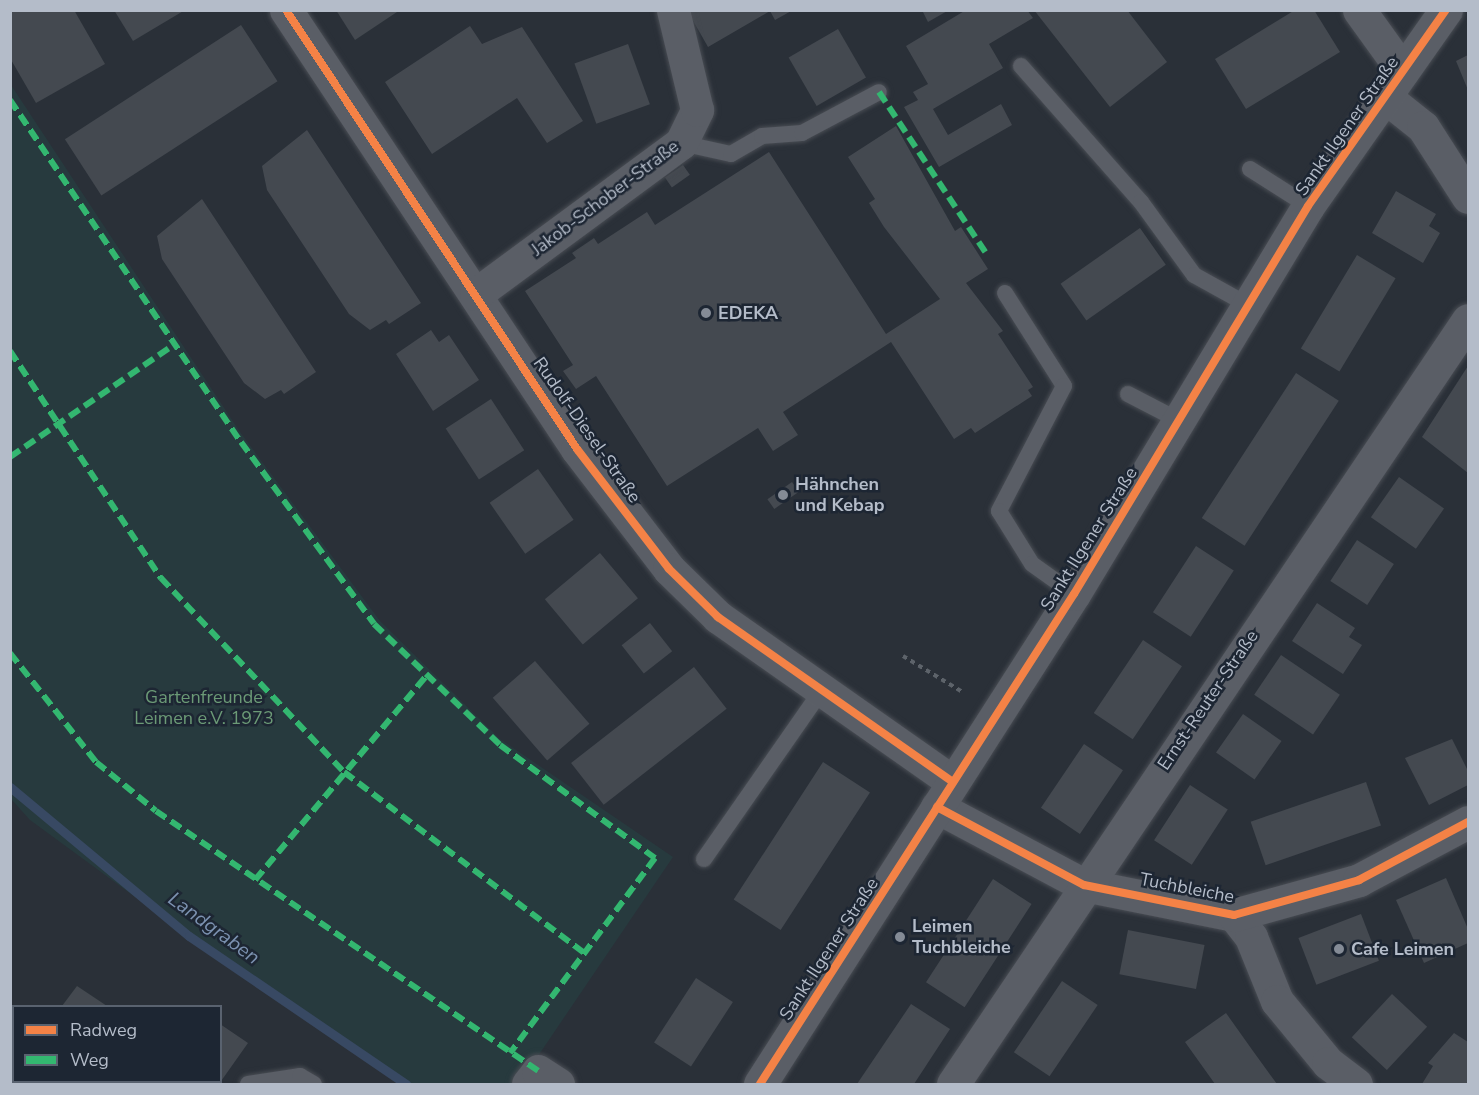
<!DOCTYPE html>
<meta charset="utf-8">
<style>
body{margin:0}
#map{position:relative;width:1479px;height:1095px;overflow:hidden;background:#2a3038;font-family:"Nunito Sans",sans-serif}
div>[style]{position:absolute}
.green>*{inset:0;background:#273a3e}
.stream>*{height:9px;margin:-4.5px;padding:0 4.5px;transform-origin:4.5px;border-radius:4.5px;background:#384963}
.building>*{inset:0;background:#444950;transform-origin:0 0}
.path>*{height:4px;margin-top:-2px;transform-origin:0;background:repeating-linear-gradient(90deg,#5d636a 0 4.5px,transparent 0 9px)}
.roads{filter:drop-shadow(0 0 2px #484c53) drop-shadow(0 0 2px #484c53)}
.service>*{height:16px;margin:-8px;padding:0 8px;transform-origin:8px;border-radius:8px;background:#5a5e66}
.minor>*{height:33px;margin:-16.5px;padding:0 16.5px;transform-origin:16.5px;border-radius:16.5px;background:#5a5e66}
.tertiary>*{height:33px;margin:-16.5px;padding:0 16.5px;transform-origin:16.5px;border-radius:16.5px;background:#5a5e66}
.quiet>*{height:6px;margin-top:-3px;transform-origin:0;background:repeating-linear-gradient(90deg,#33b770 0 12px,transparent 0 18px)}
.cycleway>*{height:8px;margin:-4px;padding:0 4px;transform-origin:4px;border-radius:4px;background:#f48246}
.dots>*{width:16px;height:16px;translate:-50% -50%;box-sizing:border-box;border:3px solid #1d2633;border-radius:50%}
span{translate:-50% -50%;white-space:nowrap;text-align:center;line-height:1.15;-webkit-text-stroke:5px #1d2633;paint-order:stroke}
.street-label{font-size:18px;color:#b4bcc9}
.poi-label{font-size:18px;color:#b4bcc9;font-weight:700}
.left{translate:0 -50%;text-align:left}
.park-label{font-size:18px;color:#6b9a76}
.water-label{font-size:20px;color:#7c92b1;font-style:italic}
.frame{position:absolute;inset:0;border:12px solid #b4bcc9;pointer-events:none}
.legend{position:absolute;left:12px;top:1005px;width:210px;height:78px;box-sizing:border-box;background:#1d2633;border:2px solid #59626f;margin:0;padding:8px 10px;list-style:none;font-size:18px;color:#b4bcc9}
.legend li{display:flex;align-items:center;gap:12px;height:30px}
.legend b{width:30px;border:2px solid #59626f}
</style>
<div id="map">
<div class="green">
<div style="clip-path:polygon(11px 85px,240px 432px,380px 621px,500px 739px,673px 857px,519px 1084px,407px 1084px,247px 979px,30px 820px,11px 799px)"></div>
</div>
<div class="stream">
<div style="left:10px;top:787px;width:233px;rotate:39.8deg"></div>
<div style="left:189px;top:936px;width:263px;rotate:34.3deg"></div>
</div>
<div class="building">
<div style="clip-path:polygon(10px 10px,74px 10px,105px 64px,36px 103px,10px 58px)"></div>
<div style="clip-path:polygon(114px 10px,185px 10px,133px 41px)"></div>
<div style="clip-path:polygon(336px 10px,400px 10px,355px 40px)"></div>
<div style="clip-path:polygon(687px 10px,793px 10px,775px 20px,770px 11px,708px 47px)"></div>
<div style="clip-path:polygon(922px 10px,949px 10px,928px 22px)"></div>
<div style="clip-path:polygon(966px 10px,1027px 10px,1033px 18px,989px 44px,1003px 68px,933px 109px,948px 135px,1001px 104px,1012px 125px,939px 167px,904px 107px,918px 100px,913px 92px,928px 84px,906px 46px)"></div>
<div style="clip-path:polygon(1034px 10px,1127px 10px,1167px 62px,1110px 107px)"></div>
<div style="clip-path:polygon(1295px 10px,1314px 10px,1340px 52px,1246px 109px,1215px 59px)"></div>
<div style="left:241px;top:25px;width:67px;height:210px;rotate:57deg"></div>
<div style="clip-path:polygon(470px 26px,482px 44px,522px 27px,583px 121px,547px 143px,517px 98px,432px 154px,385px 82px)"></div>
<div style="left:838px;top:29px;width:56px;height:57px;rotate:60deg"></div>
<div style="left:628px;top:44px;width:64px;height:57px;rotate:70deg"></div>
<div style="clip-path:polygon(1468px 55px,1468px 90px,1456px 61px)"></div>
<div style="clip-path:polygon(896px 126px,955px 231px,961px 227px,988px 269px,966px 283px,1003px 331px,998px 334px,1033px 387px,1028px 390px,1032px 396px,975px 433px,971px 428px,954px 439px,891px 342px,783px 412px,798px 435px,773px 451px,758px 428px,667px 486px,596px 376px,576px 389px,563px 371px,573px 365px,525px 291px,576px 258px,572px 253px,594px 238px,598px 244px,647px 212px,655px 225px,769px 152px,886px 334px,940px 299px,884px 227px,869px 203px,875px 199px,848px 157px)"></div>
<div style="clip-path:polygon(307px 130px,421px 303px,389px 324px,386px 320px,370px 330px,349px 314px,267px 190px,262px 166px)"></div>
<div style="left:683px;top:165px;width:12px;height:22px;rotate:55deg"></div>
<div style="clip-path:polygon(1396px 191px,1436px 214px,1429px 226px,1440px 233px,1423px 263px,1372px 233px)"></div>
<div style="clip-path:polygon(202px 199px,316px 372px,284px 394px,281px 390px,265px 399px,244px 383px,162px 259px,157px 236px)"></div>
<div style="left:1140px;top:228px;width:45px;height:97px;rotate:55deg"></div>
<div style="left:1357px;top:255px;width:45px;height:109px;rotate:31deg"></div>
<div style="clip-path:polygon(431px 330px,439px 342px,449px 335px,479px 380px,433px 411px,396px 354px)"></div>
<div style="clip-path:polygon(1468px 366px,1468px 473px,1422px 437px)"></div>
<div style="left:1296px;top:373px;width:51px;height:173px;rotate:33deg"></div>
<div style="left:491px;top:399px;width:61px;height:54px;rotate:57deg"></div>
<div style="left:538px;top:469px;width:62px;height:59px;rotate:55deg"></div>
<div style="left:1399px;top:477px;width:55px;height:49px;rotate:35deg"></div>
<div style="left:792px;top:482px;width:12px;height:30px;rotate:55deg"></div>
<div style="left:1357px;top:540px;width:44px;height:49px;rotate:33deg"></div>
<div style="left:1196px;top:546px;width:45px;height:79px;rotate:33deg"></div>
<div style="left:600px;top:553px;width:59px;height:72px;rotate:50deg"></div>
<div style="clip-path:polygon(1317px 603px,1355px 628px,1349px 637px,1362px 645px,1343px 674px,1292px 641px)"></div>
<div style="left:650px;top:623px;width:36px;height:36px;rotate:52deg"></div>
<div style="left:1143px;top:640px;width:47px;height:88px;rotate:34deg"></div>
<div style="left:1281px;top:655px;width:71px;height:48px;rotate:34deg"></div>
<div style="left:535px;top:661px;width:83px;height:56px;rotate:49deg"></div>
<div style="left:694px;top:667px;width:53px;height:156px;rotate:52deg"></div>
<div style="left:1243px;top:714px;width:47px;height:47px;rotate:35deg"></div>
<div style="clip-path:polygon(1452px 739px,1468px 771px,1468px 785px,1429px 805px,1405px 758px)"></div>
<div style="left:1084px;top:744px;width:47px;height:77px;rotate:34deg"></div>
<div style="left:823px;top:762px;width:56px;height:164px;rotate:33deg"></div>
<div style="left:1366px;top:782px;width:46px;height:122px;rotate:71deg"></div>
<div style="left:1190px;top:785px;width:45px;height:66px;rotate:33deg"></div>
<div style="clip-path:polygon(1446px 878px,1468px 929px,1468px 943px,1424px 963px,1396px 900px)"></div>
<div style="left:993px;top:879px;width:46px;height:123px;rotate:33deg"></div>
<div style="left:1361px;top:914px;width:50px;height:67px;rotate:69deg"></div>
<div style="left:1128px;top:930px;width:78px;height:45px;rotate:11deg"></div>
<div style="left:696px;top:978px;width:44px;height:77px;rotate:33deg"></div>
<div style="left:1062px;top:981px;width:43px;height:86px;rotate:34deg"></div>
<div style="clip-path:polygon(77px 986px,107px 1006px,62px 1006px)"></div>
<div style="left:1392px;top:994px;width:48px;height:59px;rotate:43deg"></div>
<div style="clip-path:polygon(911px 1004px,950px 1029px,914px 1084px,857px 1084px)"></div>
<div style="clip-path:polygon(1226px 1013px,1253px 1051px,1277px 1084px,1215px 1084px,1185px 1042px)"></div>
<div style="clip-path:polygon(220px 1024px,248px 1043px,219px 1084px,189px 1084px,185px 1082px,220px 1082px)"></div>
<div style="clip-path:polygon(1454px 1033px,1468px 1042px,1468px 1084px,1422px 1084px,1433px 1066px,1428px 1063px)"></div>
<div style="clip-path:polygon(14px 1077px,14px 1082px,88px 1082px,10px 1084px)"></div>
<div style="clip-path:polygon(100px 1082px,161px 1082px,159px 1084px)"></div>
</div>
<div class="path">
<div style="left:903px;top:656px;width:71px;rotate:31.2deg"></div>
</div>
<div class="roads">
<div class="service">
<div style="left:1021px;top:66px;width:181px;rotate:48.6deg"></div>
<div style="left:1141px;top:202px;width:90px;rotate:54deg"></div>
<div style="left:1194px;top:275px;width:64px;rotate:29deg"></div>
<div style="left:681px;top:143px;width:51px;rotate:12.4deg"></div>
<div style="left:731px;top:154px;width:36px;rotate:-30deg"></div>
<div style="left:762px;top:136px;width:40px;rotate:-4.3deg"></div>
<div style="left:802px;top:133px;width:87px;rotate:-28deg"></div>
<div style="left:1250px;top:169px;width:69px;rotate:32.5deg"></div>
<div style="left:1005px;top:293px;width:110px;rotate:57.6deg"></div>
<div style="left:1064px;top:386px;width:141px;rotate:117.5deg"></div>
<div style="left:999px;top:511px;width:62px;rotate:58.1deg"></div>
<div style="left:1032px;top:564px;width:52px;rotate:35.5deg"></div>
<div style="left:1128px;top:394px;width:59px;rotate:27.4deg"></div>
<div style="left:704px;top:859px;width:203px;rotate:-55.1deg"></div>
<div style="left:248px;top:1084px;width:53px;rotate:-8.7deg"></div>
<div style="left:300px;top:1076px;width:16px;rotate:30deg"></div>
</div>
<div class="minor">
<div style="left:286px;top:10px;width:527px;rotate:56.46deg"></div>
<div style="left:577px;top:449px;width:151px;rotate:52.5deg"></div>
<div style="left:669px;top:569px;width:69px;rotate:44.4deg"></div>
<div style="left:718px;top:617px;width:287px;rotate:35.1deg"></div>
<div style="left:1359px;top:10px;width:75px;rotate:54.2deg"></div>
<div style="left:1384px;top:96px;width:50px;rotate:38.5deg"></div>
<div style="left:1423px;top:127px;width:83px;rotate:57.3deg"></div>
<div style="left:476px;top:294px;width:255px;rotate:-36.4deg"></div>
<div style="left:681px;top:143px;width:37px;rotate:-64deg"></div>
<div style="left:697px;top:110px;width:103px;rotate:-103.5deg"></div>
<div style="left:937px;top:807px;width:166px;rotate:28deg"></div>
<div style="left:1084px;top:885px;width:153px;rotate:11.3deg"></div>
<div style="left:1234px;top:915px;width:28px;rotate:52deg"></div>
<div style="left:1251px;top:937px;width:69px;rotate:67.9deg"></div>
<div style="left:1277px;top:1001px;width:80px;rotate:50.6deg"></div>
<div style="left:1328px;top:1063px;width:35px;rotate:37deg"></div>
<div style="left:1234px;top:915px;width:130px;rotate:-15.6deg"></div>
<div style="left:1359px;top:880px;width:123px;rotate:-28deg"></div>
<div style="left:528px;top:1084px;width:16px;rotate:-52deg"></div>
<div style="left:538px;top:1071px;width:24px;rotate:33deg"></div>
<div style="left:953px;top:1084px;width:921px;rotate:-56.02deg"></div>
</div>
<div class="tertiary">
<div style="left:760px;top:1084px;width:582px;rotate:-57.35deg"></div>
<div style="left:1074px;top:594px;width:453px;rotate:-58.9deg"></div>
<div style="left:1308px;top:206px;width:240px;rotate:-54.9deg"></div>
</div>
</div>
<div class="quiet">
<div style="left:879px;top:92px;width:197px;rotate:56.4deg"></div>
<div style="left:10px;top:100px;width:413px;rotate:56deg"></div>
<div style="left:241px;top:442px;width:225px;rotate:53.8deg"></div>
<div style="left:374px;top:624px;width:175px;rotate:43.8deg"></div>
<div style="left:500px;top:745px;width:192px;rotate:36.1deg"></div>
<div style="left:655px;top:858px;width:243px;rotate:126.6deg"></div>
<div style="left:10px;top:351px;width:273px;rotate:56.4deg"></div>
<div style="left:161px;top:578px;width:267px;rotate:46.7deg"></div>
<div style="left:344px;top:772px;width:304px;rotate:37deg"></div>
<div style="left:10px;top:457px;width:200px;rotate:-34.4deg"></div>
<div style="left:10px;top:653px;width:139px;rotate:51.7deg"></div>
<div style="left:96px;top:762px;width:77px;rotate:39.2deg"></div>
<div style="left:156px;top:811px;width:462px;rotate:34.2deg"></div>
<div style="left:255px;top:880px;width:268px;rotate:-50deg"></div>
</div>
<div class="cycleway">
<div style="left:286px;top:10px;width:527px;rotate:56.46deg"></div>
<div style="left:577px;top:449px;width:151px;rotate:52.5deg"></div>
<div style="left:669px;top:569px;width:69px;rotate:44.4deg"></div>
<div style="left:718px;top:617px;width:287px;rotate:35.1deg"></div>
<div style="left:937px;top:807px;width:166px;rotate:28deg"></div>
<div style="left:1084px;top:885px;width:153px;rotate:11.3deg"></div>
<div style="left:1234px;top:915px;width:130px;rotate:-15.6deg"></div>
<div style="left:1359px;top:880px;width:123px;rotate:-28deg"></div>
<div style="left:760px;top:1084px;width:582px;rotate:-57.35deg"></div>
<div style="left:1074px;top:594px;width:453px;rotate:-58.9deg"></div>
<div style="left:1308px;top:206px;width:240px;rotate:-54.9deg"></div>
</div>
<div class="dots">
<div style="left:706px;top:313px;background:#848b96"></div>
<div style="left:783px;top:495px;background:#848b96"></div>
<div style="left:900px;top:937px;background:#848b96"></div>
<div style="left:1339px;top:949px;background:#848b96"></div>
</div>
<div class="street-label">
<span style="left:1347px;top:126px;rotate:-55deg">Sankt Ilgener Straße</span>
<span style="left:605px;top:198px;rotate:-37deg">Jakob-Schober-Straße</span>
<span style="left:587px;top:430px;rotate:55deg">Rudolf-Diesel-Straße</span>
<span style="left:1089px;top:539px;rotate:-58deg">Sankt Ilgener Straße</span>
<span style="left:1208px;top:700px;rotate:-56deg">Ernst-Reuter-Straße</span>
<span style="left:1187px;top:888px;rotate:11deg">Tuchbleiche</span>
<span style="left:829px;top:949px;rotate:-57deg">Sankt Ilgener Straße</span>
</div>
<div class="poi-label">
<span class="left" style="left:718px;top:313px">EDEKA</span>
<span class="left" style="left:795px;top:495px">Hähnchen<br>und Kebap</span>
<span class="left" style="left:912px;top:937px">Leimen<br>Tuchbleiche</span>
<span class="left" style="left:1351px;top:949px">Cafe Leimen</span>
</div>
<div class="park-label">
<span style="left:204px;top:708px">Gartenfreunde<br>Leimen e.V. 1973</span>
</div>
<div class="water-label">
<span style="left:214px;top:928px;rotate:36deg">Landgraben</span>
</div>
<div class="frame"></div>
<ul class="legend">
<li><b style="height:8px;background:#f48246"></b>Radweg</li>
<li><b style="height:8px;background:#33b770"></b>Weg</li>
</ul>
</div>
